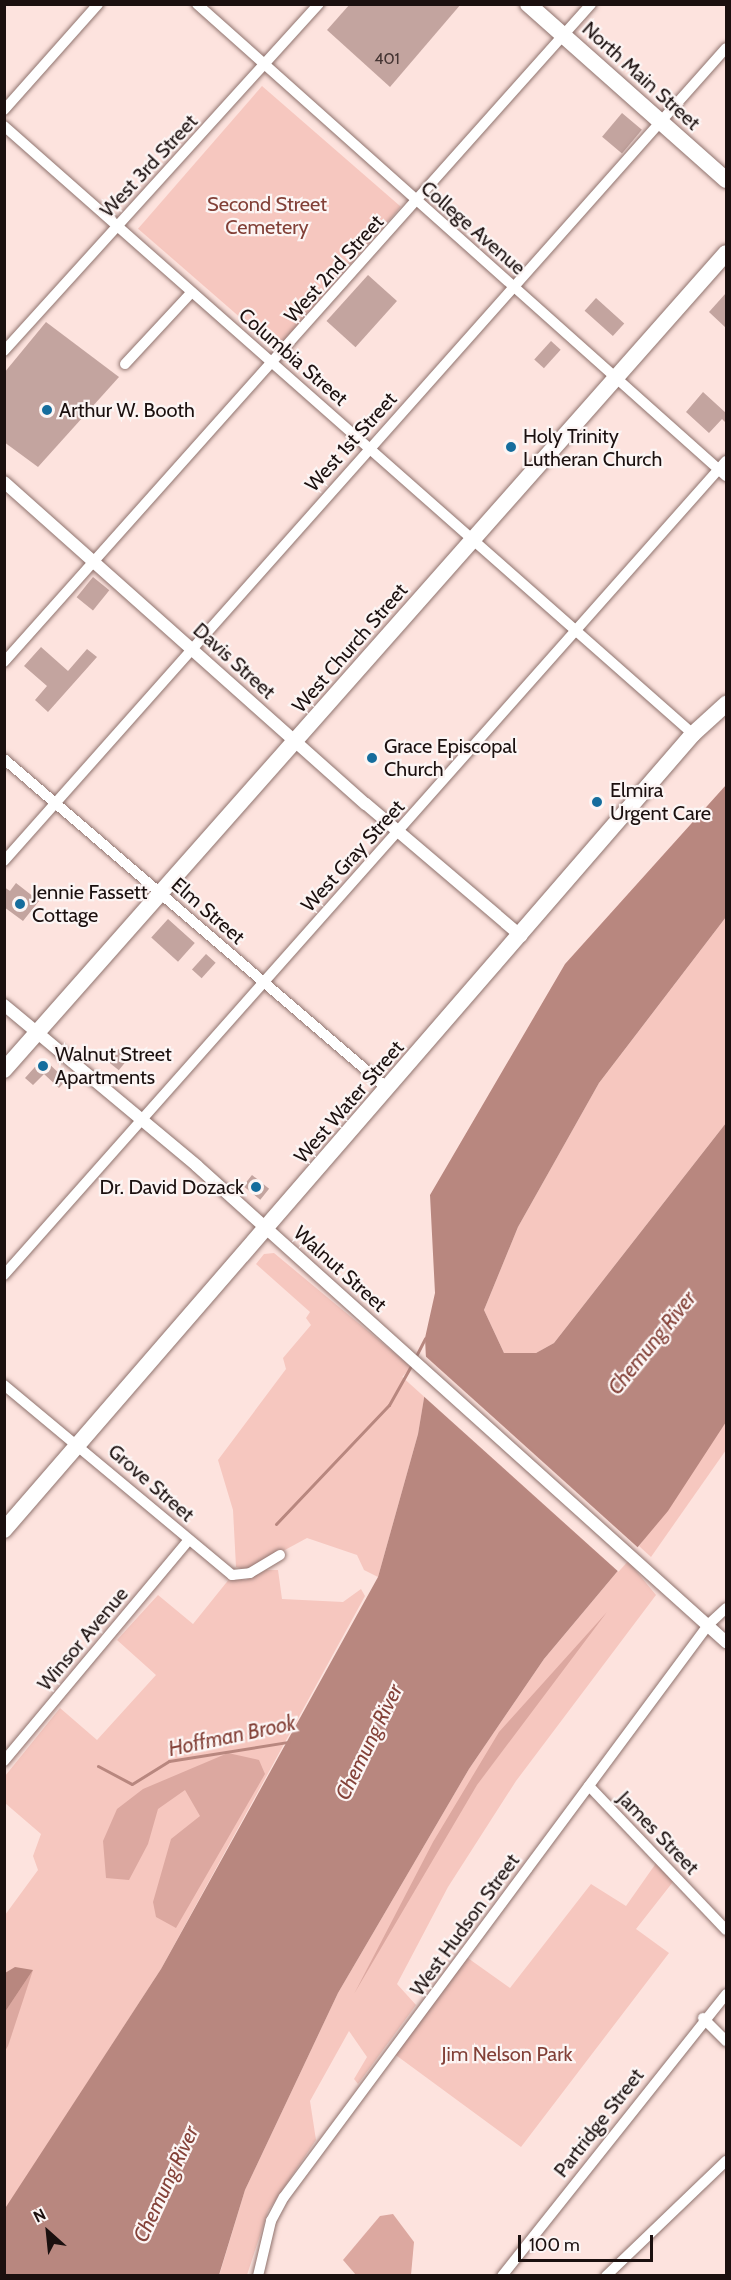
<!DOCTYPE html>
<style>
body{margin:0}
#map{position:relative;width:731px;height:2280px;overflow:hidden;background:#fde3de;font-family:Cabin,sans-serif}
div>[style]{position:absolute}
.green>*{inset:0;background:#f6c7bf;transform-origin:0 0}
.forest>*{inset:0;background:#dca8a0}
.water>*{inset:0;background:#b8877f}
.pier>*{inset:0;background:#fde3de;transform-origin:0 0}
.stream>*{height:3px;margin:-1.5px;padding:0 1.5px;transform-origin:1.5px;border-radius:1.5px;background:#b8877f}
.building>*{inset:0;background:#c3a49f;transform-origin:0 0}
.roads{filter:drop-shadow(0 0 2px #8f736e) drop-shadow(0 0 2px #8f736e)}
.minor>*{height:10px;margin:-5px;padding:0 5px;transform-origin:5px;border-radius:5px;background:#fff}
.tertiary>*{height:12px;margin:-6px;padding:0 6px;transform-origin:6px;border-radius:6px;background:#fff}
.primary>*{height:16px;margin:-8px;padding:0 8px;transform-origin:8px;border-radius:8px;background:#fff}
.dots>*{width:16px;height:16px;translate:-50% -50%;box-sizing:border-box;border:3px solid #fcf5f4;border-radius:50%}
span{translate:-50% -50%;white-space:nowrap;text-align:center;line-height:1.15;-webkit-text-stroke:4.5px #fcf5f4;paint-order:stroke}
.number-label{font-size:16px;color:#453533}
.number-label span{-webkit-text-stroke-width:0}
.street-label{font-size:20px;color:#1b100f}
.park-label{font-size:20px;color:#824037}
.poi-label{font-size:20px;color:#1b100f}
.left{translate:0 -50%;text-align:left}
.right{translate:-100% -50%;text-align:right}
.water-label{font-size:21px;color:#844239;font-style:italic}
.frame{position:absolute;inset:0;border:6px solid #1b100f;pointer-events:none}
.north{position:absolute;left:18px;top:2202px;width:60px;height:60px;-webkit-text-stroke:4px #fcf5f4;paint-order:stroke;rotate:333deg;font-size:16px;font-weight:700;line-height:24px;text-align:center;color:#1b100f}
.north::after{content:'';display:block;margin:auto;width:21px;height:27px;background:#1b100f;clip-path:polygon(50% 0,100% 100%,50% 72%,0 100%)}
.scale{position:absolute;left:518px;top:2235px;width:135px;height:27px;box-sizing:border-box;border:3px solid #1b100f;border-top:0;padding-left:8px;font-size:18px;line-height:21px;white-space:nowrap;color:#1b100f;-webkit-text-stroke:4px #fcf5f4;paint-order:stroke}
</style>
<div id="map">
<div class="green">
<div style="left:262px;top:86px;width:184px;height:189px;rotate:41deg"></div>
<div style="clip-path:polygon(726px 917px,726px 1123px,554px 1343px,536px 1353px,504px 1353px,484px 1310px,518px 1227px,599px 1083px)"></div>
<div style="clip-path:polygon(274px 1253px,427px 1380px,418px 1434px,378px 1577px,364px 1570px,357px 1555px,307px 1538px,248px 1570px,236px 1567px,233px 1510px,218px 1460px,286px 1369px,283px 1358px,311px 1325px,306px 1318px,310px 1312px,256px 1264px,264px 1254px)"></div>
<div style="clip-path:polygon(726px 1422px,726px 1450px,651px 1557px,639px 1546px)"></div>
<div style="clip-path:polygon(627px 1560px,656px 1595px,516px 1781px,448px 1887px,397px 1984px,416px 2005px,358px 2084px,354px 2079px,367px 2057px,349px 2031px,310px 2101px,316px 2140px,268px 2211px,247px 2275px,219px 2276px,245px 2190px,338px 1993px,469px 1769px,544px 1659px)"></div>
<div style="clip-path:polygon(266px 1570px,278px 1570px,282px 1599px,343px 1602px,361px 1589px,365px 1596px,161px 1969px,5px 2210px,5px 1915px,38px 1870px,33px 1856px,41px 1834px,5px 1803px,5px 1776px,60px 1708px,97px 1740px,156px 1675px,117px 1640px,158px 1595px,193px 1624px,230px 1578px,246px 1580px)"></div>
<div style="clip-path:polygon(659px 1859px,676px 1878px,636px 1929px,669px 1953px,521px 2147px,393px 2053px,465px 1956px,510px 1988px,591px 1884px,626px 1906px)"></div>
</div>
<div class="forest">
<div style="clip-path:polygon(607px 1612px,477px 1785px,354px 1994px,433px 1842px,499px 1732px)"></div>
<div style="clip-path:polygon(228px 1753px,259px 1760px,265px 1774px,176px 1928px,156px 1917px,153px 1902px,171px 1839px,200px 1816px,185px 1790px,158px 1809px,148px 1844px,129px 1880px,106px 1878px,103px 1841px,117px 1809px,143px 1789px)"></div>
<div style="clip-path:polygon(33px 1970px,8px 2046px,5px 2051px,5px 2012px)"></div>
<div style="clip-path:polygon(393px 2214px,414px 2242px,411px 2275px,356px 2275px,343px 2260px,380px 2216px)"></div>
</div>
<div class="water">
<div style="clip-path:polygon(726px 785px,726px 917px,599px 1083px,518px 1227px,484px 1310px,504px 1353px,536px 1353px,554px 1343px,726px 1123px,726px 1422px,668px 1511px,544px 1659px,469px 1769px,338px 1993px,245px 2190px,219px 2275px,5px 2275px,4px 2210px,161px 1969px,378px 1577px,418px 1434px,427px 1380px,425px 1338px,435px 1293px,430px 1195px,565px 964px)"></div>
<div style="clip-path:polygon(15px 1967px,33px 1970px,5px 2012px,5px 1973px)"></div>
</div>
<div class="pier">
<div style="left:423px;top:1354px;width:291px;height:31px;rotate:42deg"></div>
</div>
<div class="stream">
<div style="left:415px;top:1358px;width:22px;rotate:-63deg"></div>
<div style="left:276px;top:1524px;width:164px;rotate:-46.5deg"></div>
<div style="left:389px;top:1405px;width:47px;rotate:-60.7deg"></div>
<div style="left:98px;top:1766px;width:38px;rotate:28deg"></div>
<div style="left:132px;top:1784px;width:44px;rotate:-31.9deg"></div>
<div style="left:169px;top:1761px;width:121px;rotate:-9.1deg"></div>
</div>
<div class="building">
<div style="clip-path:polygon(350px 4px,461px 4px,390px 87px,327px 30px)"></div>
<div style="left:622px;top:113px;width:26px;height:31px;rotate:40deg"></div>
<div style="left:368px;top:275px;width:39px;height:62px;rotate:42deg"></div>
<div style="clip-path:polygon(726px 293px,726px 328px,709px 312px)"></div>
<div style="left:596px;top:298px;width:38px;height:17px;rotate:42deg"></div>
<div style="clip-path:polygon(46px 322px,119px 377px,38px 467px,4px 442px,4px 373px)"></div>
<div style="left:551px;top:341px;width:13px;height:25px;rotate:42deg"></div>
<div style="clip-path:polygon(703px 392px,726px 413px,726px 423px,722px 419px,709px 433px,686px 412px)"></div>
<div style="left:93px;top:577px;width:21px;height:26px;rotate:39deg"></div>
<div style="clip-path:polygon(41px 647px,68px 671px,87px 649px,97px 657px,48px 712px,35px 700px,47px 686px,24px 666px)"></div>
<div style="clip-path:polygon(16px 883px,39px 901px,23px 921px,4px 907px,4px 887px,10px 891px)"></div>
<div style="left:168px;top:919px;width:36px;height:25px;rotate:42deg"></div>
<div style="left:206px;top:954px;width:13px;height:21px;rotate:42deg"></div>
<div style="left:118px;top:1049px;width:14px;height:16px;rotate:39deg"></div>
<div style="clip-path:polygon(43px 1058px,66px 1080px,59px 1088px,44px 1074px,33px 1085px,25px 1078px)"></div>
<div style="left:252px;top:1175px;width:22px;height:14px;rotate:39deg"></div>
</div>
<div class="roads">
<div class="minor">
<div style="left:197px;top:4px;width:709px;rotate:41.74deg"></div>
<div style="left:4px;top:110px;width:142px;rotate:-48.4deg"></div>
<div style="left:4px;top:126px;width:919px;rotate:41.43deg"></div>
<div style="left:4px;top:351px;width:469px;rotate:-47.8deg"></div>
<div style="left:125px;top:364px;width:98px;rotate:-47.1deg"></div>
<div style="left:4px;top:662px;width:882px;rotate:-48.26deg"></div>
<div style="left:4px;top:759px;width:506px;rotate:40.67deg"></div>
<div style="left:4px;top:861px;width:1087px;rotate:-48.39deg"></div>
<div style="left:4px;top:1275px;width:1088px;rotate:-48.43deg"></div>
<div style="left:4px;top:1385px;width:297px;rotate:39.8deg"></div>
<div style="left:232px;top:1575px;width:18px;rotate:-6deg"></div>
<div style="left:250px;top:1573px;width:35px;rotate:-31deg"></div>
<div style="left:4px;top:1761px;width:288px;rotate:-50.1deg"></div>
<div style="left:589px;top:1786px;width:199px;rotate:46.4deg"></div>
<div style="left:703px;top:2018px;width:33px;rotate:45deg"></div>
<div style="left:258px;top:2276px;width:57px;rotate:-76.7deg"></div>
<div style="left:271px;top:2221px;width:27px;rotate:-62deg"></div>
<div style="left:284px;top:2197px;width:713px;rotate:-53.44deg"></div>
<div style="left:709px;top:1624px;width:23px;rotate:-43deg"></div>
<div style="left:502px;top:2276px;width:360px;rotate:-51.5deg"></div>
<div style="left:606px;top:2276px;width:166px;rotate:-43.8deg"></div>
</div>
<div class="tertiary">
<div style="left:4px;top:482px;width:484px;rotate:41.7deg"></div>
<div style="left:366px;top:804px;width:204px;rotate:40.4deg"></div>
<div style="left:4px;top:1005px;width:251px;rotate:39.8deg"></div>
<div style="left:197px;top:1166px;width:712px;rotate:41.98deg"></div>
</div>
<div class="primary">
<div style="left:528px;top:4px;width:265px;rotate:41.6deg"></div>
<div style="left:4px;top:1070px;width:1090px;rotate:-48.53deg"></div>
<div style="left:4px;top:1530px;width:1053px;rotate:-49.12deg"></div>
<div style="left:693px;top:734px;width:45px;rotate:-42.3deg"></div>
</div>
</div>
<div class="dots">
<div style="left:47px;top:410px;background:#156d9d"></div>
<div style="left:511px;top:447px;background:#156d9d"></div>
<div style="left:372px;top:758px;background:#156d9d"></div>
<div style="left:597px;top:802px;background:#156d9d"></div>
<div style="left:20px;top:904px;background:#156d9d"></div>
<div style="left:43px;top:1066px;background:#156d9d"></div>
<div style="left:256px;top:1187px;background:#156d9d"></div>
</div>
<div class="number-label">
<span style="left:387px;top:59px">401</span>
</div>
<div class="street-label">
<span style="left:641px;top:76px;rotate:42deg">North Main Street</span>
<span style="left:149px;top:166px;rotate:-47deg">West 3rd Street</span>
<span style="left:473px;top:228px;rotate:41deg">College Avenue</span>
<span style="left:334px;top:269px;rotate:-48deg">West 2nd Street</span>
<span style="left:293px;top:357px;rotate:41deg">Columbia Street</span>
<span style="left:351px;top:442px;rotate:-48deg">West 1st Street</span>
<span style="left:350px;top:648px;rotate:-49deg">West Church Street</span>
<span style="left:234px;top:661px;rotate:42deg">Davis Street</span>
<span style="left:353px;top:856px;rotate:-48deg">West Gray Street</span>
<span style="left:208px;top:911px;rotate:41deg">Elm Street</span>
<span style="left:349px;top:1102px;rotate:-49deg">West Water Street</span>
<span style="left:340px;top:1269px;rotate:42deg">Walnut Street</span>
<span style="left:151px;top:1483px;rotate:41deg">Grove Street</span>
<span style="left:83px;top:1639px;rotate:-50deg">Winsor Avenue</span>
<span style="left:658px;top:1833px;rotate:46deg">James Street</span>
<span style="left:465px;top:1925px;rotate:-54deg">West Hudson Street</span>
<span style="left:599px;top:2123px;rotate:-52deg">Partridge Street</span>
</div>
<div class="park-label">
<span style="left:267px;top:216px">Second Street<br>Cemetery</span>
<span style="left:507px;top:2054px">Jim Nelson Park</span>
</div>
<div class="poi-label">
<span class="left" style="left:59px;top:410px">Arthur W. Booth</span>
<span class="left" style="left:523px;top:448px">Holy Trinity<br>Lutheran Church</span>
<span class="left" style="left:384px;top:758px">Grace Episcopal<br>Church</span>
<span class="left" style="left:610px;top:802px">Elmira<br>Urgent Care</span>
<span class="left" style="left:32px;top:904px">Jennie Fassett<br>Cottage</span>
<span class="left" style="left:55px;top:1066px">Walnut Street<br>Apartments</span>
<span class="right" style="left:244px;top:1187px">Dr. David Dozack</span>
</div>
<div class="water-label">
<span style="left:652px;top:1343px;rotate:-51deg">Chemung River</span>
<span style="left:232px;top:1736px;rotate:-12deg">Hoffman Brook</span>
<span style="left:369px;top:1742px;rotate:-64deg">Chemung River</span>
<span style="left:166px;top:2184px;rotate:-65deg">Chemung River</span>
</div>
<div class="frame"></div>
<div class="north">N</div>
<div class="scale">100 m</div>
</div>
